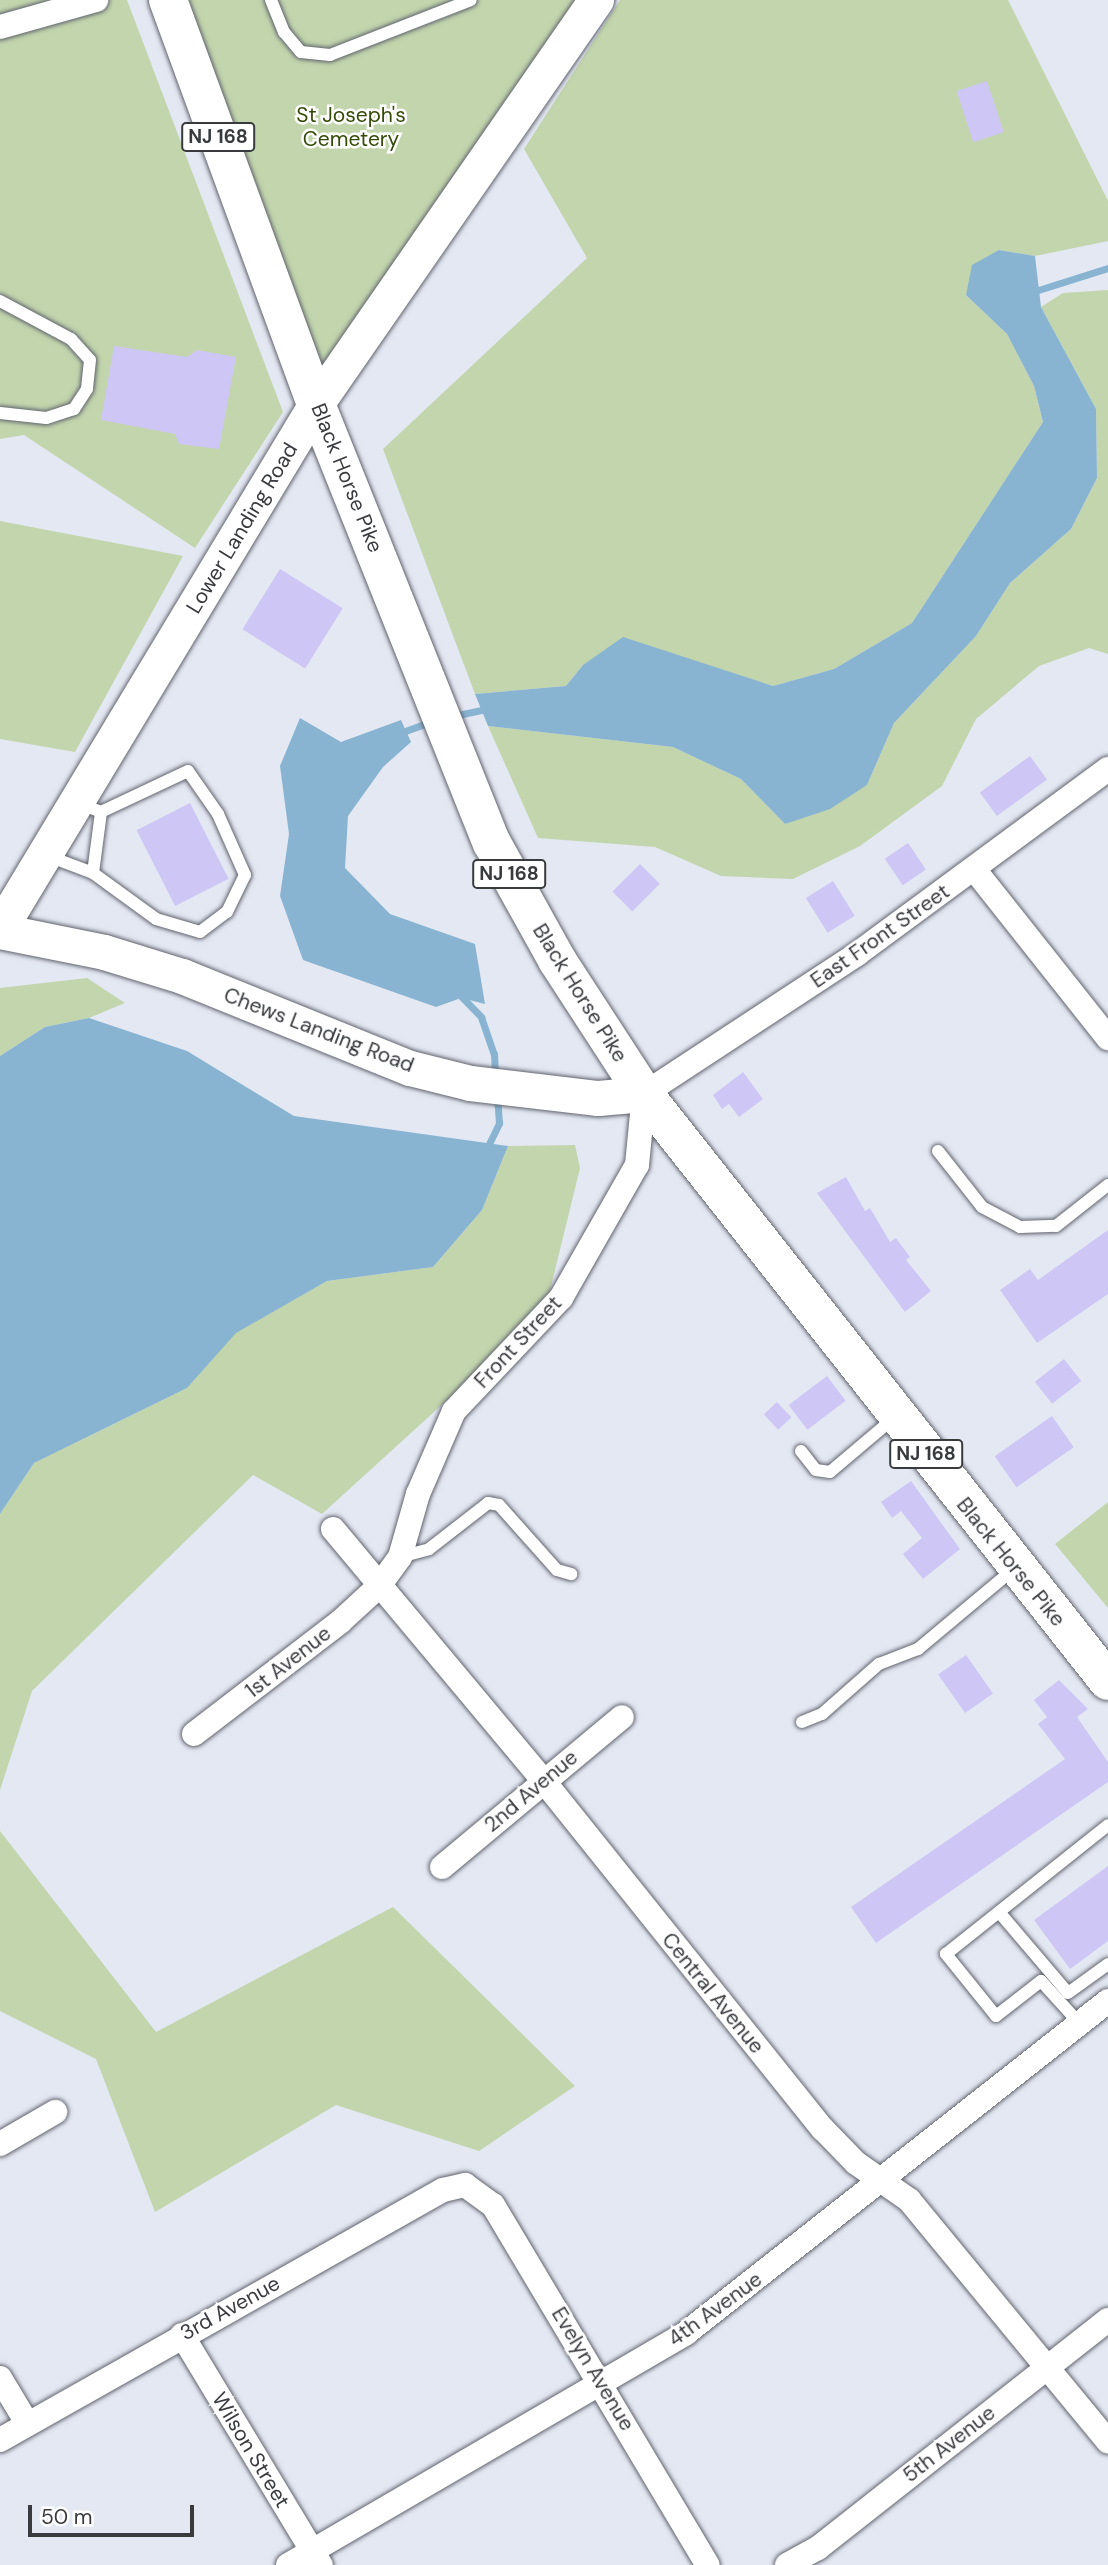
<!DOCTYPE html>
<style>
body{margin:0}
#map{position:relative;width:1108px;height:2565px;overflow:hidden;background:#e4e8f3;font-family:"DM Sans",sans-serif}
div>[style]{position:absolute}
.green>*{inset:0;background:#c2d5ad}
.water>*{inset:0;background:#88b4d2}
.stream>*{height:7px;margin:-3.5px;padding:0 3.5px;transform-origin:3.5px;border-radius:3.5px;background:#88b4d2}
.building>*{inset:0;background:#cec7f5;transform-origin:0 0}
.roads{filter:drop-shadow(0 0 2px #61646e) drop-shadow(0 0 2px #61646e)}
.lane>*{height:12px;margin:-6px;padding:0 6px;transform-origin:6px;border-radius:6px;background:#fff}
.street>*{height:24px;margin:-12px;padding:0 12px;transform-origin:12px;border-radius:12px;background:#fff}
.secondary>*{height:35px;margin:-17.5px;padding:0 17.5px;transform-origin:17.5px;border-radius:17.5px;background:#fff}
.primary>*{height:38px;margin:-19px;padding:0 19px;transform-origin:19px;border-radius:19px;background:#fff}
span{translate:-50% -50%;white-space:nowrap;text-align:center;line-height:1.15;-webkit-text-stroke:5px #fff;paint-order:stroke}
.shield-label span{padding:2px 5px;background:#fff;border:2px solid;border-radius:5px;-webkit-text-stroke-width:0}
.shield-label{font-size:19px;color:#383a3e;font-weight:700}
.park-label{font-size:21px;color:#334b07}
.street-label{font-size:21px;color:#383a3e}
.scale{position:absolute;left:28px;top:2505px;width:166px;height:32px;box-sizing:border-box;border:4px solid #383a3e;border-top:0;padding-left:9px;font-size:21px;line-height:24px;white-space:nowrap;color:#383a3e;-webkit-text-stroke:5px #fff;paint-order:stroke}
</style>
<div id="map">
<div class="green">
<div style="clip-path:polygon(0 0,127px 0,283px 412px,195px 548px,24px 435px,0 439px)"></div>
<div style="clip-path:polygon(168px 0,596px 0,316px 404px)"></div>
<div style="clip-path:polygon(620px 0,1008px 0,1108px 201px,1108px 241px,1035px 256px,999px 250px,966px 295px,1007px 334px,1034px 386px,1043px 422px,912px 623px,834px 669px,773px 686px,724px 672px,583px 665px,566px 686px,475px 694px,383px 449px,587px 258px,524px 149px)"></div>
<div style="clip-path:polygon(1108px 290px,1108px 654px,1089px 648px,1039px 666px,976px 719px,942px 786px,860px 846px,793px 879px,721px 876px,655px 847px,538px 838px,488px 726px,673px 747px,741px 779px,785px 824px,867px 785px,894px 723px,976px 636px,1010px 583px,1071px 529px,1097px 478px,1096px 409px,1041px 307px,1063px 293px)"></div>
<div style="clip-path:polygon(0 521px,183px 556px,75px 752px,0 739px)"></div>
<div style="clip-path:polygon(87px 978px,125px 1003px,89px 1018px,45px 1027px,0 1056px,0 988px)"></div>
<div style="clip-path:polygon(575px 1145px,580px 1168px,545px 1311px,322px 1514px,253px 1475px,32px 1691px,0 1790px,0 1514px,34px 1463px,187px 1388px,235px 1333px,327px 1281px,433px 1267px,482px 1210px,508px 1146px)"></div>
<div style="clip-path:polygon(1108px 1502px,1108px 1608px,1055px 1544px)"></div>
<div style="clip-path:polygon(0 1831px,156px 2032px,393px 1907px,575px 2086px,479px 2151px,336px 2105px,155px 2212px,96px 2059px,0 2011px)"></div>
</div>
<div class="water">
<div style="clip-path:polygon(999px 250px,1035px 256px,1041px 307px,1096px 409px,1097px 478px,1071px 529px,1010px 583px,976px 636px,894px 723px,867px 785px,830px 809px,785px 824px,741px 779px,673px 747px,488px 726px,475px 694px,566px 686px,583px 665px,623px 637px,773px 686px,834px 669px,912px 623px,1043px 422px,1034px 386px,1007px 334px,966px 295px,972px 265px)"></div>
<div style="clip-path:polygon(300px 718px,341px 742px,401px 720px,411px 742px,383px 767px,348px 816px,345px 868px,390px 914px,475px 944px,485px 1004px,461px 998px,436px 1007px,303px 960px,280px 896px,289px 834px,280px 766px)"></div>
<div style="clip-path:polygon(89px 1018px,187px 1051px,294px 1116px,508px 1146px,482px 1210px,433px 1267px,327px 1281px,236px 1333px,187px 1388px,34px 1463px,0 1514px,0 1056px,45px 1027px)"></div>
</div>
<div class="stream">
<div style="left:1032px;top:292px;width:80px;rotate:-17.5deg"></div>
<div style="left:453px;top:716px;width:38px;rotate:-12deg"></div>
<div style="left:397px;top:734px;width:37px;rotate:-20deg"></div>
<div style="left:459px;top:994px;width:32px;rotate:46deg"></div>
<div style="left:481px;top:1017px;width:39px;rotate:71deg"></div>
<div style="left:494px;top:1054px;width:22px;rotate:87deg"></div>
<div style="left:486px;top:1150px;width:30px;rotate:-64deg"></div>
<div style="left:499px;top:1123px;width:28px;rotate:-94deg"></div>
</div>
<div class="building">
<div style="left:987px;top:81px;width:54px;height:32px;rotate:72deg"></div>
<div style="clip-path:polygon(114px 346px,187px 357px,197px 350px,236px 357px,219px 449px,179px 444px,175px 434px,101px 420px)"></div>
<div style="left:280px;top:569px;width:74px;height:71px;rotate:32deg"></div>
<div style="left:1030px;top:756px;width:29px;height:62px;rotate:54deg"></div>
<div style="left:190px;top:803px;width:85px;height:60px;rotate:63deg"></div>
<div style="left:908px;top:843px;width:32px;height:28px;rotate:56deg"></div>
<div style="left:640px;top:864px;width:28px;height:39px;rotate:45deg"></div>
<div style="left:833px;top:881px;width:41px;height:32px;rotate:58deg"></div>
<div style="clip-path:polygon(743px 1072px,763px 1099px,739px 1117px,729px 1104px,722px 1109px,713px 1095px)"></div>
<div style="clip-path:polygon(846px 1177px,865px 1211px,870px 1208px,890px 1242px,896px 1238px,910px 1257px,906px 1260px,931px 1291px,905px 1312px,817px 1193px)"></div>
<div style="clip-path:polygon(1108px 1230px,1108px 1294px,1037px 1343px,1000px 1290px,1030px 1269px,1038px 1280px)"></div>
<div style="left:1064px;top:1359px;width:28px;height:37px;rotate:52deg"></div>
<div style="left:827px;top:1376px;width:31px;height:48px;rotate:53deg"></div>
<div style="left:777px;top:1402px;width:21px;height:18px;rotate:47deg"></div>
<div style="left:1052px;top:1416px;width:38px;height:70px;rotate:55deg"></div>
<div style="clip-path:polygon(911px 1481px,960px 1549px,923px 1579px,903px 1554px,922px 1538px,901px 1511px,892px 1518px,881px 1502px)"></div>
<div style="left:966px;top:1655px;width:47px;height:34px;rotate:55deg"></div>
<div style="clip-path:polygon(1059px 1680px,1088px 1709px,1077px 1717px,1108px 1762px,1108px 1782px,876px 1943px,851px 1907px,1065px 1759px,1038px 1724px,1047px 1717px,1034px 1700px)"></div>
<div style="clip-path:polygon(1108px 1866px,1108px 1941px,1070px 1969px,1034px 1920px)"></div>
</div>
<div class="roads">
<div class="lane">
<div style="left:271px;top:0;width:35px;rotate:68deg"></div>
<div style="left:284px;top:32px;width:26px;rotate:50deg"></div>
<div style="left:301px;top:52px;width:29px;rotate:6deg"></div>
<div style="left:330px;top:55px;width:151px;rotate:-21.3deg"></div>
<div style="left:0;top:301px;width:81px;rotate:28.2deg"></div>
<div style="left:71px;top:339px;width:28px;rotate:48deg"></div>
<div style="left:90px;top:360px;width:29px;rotate:96deg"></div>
<div style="left:87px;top:389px;width:24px;rotate:123deg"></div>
<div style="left:74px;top:409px;width:29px;rotate:162deg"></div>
<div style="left:46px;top:418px;width:46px;rotate:-173.8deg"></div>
<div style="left:48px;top:856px;width:48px;rotate:20.7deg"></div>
<div style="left:93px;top:873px;width:78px;rotate:36.1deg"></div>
<div style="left:156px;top:919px;width:46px;rotate:16.5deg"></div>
<div style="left:200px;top:932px;width:34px;rotate:-37deg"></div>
<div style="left:227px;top:912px;width:41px;rotate:-64.1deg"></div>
<div style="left:245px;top:875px;width:67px;rotate:-113.9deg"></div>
<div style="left:218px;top:814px;width:52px;rotate:-124.9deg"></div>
<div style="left:188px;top:771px;width:96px;rotate:154.8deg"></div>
<div style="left:101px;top:812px;width:24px;rotate:-158deg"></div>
<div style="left:93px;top:873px;width:62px;rotate:-82.5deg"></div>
<div style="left:938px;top:1151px;width:71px;rotate:51.8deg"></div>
<div style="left:982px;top:1207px;width:43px;rotate:27.8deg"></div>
<div style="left:1020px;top:1227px;width:36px;rotate:-2deg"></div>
<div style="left:1056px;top:1226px;width:66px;rotate:-38.3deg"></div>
<div style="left:801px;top:1451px;width:24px;rotate:52deg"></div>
<div style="left:816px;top:1470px;width:14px;rotate:8deg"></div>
<div style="left:830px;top:1472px;width:84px;rotate:-40.2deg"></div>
<div style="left:400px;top:1557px;width:30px;rotate:-15deg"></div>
<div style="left:429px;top:1549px;width:75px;rotate:-37.9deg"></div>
<div style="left:488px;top:1503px;width:11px;rotate:10deg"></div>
<div style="left:499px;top:1505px;width:87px;rotate:48.3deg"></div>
<div style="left:557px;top:1570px;width:15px;rotate:16deg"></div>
<div style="left:802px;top:1722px;width:22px;rotate:-22deg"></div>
<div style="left:822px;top:1714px;width:76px;rotate:-41.3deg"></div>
<div style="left:879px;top:1664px;width:42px;rotate:-21deg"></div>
<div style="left:918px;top:1649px;width:126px;rotate:-39.9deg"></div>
<div style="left:999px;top:1912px;width:106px;rotate:49.6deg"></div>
<div style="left:1068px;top:1993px;width:49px;rotate:-35.9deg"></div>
<div style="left:1080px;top:2024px;width:58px;rotate:-132.2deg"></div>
<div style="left:1041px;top:1981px;width:57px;rotate:142.1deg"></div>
<div style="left:996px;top:2016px;width:80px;rotate:-128.9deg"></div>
<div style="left:946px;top:1954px;width:207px;rotate:-38.5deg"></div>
</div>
<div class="street">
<div style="left:0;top:27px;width:100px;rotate:-15.7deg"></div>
<div style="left:974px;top:869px;width:216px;rotate:51.6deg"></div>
<div style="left:333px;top:1529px;width:327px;rotate:50.1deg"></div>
<div style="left:543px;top:1780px;width:447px;rotate:51.3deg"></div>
<div style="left:823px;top:2129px;width:47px;rotate:45.9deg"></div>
<div style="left:856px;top:2163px;width:65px;rotate:34.9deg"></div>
<div style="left:909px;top:2200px;width:313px;rotate:50.5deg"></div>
<div style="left:194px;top:1734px;width:185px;rotate:-37.5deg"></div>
<div style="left:341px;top:1621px;width:52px;rotate:-42.6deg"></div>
<div style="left:379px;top:1586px;width:36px;rotate:-54deg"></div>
<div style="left:400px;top:1557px;width:66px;rotate:-74.1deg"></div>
<div style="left:418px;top:1494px;width:90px;rotate:-66.6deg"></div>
<div style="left:454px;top:1411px;width:156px;rotate:-46.6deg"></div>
<div style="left:561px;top:1298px;width:153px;rotate:-60.3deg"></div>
<div style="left:637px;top:1165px;width:71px;rotate:-84.4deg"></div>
<div style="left:644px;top:1094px;width:255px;rotate:-33.3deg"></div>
<div style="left:857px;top:954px;width:312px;rotate:-36.4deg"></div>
<div style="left:442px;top:1867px;width:234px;rotate:-39.8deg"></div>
<div style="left:0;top:2144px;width:64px;rotate:-30.2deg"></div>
<div style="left:182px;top:2335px;width:269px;rotate:58.9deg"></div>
<div style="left:0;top:2378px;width:52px;rotate:59deg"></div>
<div style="left:0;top:2440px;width:509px;rotate:-29.44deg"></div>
<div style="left:443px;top:2190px;width:23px;rotate:-13deg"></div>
<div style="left:465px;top:2185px;width:34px;rotate:36deg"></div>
<div style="left:493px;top:2205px;width:419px;rotate:59.2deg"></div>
<div style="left:288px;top:2565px;width:461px;rotate:-30.2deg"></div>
<div style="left:686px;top:2333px;width:537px;rotate:-38.19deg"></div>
<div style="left:787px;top:2565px;width:35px;rotate:-29deg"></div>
<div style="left:818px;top:2548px;width:369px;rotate:-38.2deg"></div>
</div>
<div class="secondary">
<div style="left:0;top:928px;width:612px;rotate:-58.91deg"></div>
<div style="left:316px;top:404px;width:492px;rotate:-55.3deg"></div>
<div style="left:0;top:931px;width:106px;rotate:11.4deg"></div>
<div style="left:104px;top:952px;width:82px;rotate:17.1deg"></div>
<div style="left:182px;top:976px;width:246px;rotate:22deg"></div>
<div style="left:410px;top:1068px;width:62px;rotate:14deg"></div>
<div style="left:470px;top:1083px;width:129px;rotate:6.7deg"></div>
<div style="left:598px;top:1098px;width:46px;rotate:-5deg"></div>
</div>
<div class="primary">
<div style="left:168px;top:0;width:430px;rotate:69.9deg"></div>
<div style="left:316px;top:404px;width:473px;rotate:68.2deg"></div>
<div style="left:492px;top:843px;width:134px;rotate:60.9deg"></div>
<div style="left:557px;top:960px;width:160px;rotate:57deg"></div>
<div style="left:644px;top:1094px;width:748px;rotate:51.68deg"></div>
</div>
</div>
<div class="shield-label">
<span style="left:218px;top:137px">NJ 168</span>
<span style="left:509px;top:874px">NJ 168</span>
<span style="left:926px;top:1454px">NJ 168</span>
</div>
<div class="park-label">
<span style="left:351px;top:127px">St Joseph's<br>Cemetery</span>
</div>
<div class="street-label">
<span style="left:347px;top:478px;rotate:68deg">Black Horse Pike</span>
<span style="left:242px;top:528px;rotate:-59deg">Lower Landing Road</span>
<span style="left:880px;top:936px;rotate:-35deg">East Front Street</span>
<span style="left:580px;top:993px;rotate:58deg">Black Horse Pike</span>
<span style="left:319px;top:1030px;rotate:21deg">Chews Landing Road</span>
<span style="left:518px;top:1342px;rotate:-47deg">Front Street</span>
<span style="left:1011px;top:1562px;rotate:51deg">Black Horse Pike</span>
<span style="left:288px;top:1662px;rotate:-38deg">1st Avenue</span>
<span style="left:531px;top:1791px;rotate:-40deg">2nd Avenue</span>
<span style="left:713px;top:1993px;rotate:51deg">Central Avenue</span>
<span style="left:230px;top:2308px;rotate:-29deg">3rd Avenue</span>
<span style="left:715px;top:2309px;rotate:-36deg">4th Avenue</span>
<span style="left:593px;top:2369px;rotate:59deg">Evelyn Avenue</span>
<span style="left:949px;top:2444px;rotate:-38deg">5th Avenue</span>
<span style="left:251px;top:2450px;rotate:59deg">Wilson Street</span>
</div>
<div class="scale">50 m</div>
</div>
